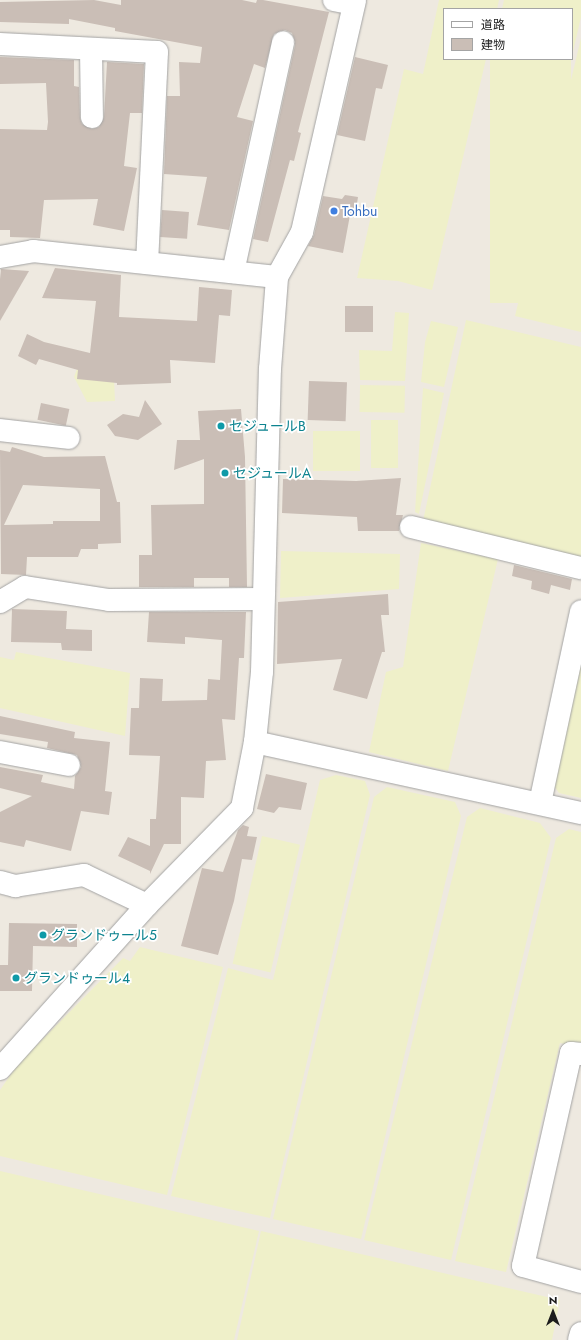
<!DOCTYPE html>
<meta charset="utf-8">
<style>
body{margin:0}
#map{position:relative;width:581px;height:1340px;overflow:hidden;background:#eee9e0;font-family:Jost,"Noto Sans JP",sans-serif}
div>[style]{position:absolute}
.farmland>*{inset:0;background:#eff0c9;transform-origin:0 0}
.building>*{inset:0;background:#cabeb6;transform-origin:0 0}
.roads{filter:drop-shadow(0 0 1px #a3a3a3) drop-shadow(0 0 1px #a3a3a3)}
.minor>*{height:22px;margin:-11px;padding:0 11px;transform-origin:11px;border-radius:11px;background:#fff}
.dots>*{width:11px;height:11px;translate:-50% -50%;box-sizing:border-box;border:2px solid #fff;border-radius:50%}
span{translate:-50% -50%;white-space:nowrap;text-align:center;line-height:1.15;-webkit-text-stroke:3.5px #fff;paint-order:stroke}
.shop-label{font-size:14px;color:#366cbe}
.left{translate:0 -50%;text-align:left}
.culture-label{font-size:14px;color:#0d838f}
.legend{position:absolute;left:443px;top:8px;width:130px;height:52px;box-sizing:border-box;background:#fff;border:1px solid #a4a4a4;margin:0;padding:5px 7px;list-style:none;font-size:12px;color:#1c1c1c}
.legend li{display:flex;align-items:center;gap:8px;height:20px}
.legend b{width:20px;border:1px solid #a4a4a4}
.north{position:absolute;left:533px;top:1292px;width:40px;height:40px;-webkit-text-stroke:3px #fff;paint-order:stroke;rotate:0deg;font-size:11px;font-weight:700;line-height:16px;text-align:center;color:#1c1c1c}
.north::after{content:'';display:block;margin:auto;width:14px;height:18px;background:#1c1c1c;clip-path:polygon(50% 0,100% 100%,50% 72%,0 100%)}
</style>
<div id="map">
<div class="farmland">
<div style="clip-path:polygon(439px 0,499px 0,497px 9px,444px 9px,444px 59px,486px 59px,432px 290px,398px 281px,357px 278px,404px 69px,423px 74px)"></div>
<div style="clip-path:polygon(504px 0,581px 0,581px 17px,572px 56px,572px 9px,502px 9px)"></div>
<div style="clip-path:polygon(581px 38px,581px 332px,515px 316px)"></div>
<div style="left:490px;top:59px;width:81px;height:244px"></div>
<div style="clip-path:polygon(395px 312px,409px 313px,405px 381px,360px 380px,359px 350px,392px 351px)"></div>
<div style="clip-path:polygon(466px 320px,581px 347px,581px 561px,423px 521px)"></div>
<div style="clip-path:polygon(431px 321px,458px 327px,444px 387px,421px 382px,425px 342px)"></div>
<div style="clip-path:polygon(82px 355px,113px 356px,115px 401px,87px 402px,74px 377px)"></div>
<div style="left:360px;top:385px;width:45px;height:27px;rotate:1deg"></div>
<div style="clip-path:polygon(423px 388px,444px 393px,419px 514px,415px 512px)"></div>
<div style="left:371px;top:420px;width:27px;height:48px"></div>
<div style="left:313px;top:431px;width:47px;height:40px"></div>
<div style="clip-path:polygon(421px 543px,498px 559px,448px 771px,369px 752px,386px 672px,403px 667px)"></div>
<div style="clip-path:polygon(281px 551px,400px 554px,399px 589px,280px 598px)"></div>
<div style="clip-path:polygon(16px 652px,130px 673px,125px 736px,0 708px,0 657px,14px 660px)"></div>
<div style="clip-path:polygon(581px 653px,581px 798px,559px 793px,551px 782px)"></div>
<div style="clip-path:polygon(336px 775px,365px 781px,370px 795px,270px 1218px,171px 1196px,228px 968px,273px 980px,320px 780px)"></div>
<div style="clip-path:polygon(387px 787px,455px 802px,461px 816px,361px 1239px,273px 1219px,374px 797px)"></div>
<div style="clip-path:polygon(480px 808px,540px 823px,551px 838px,451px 1260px,364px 1240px,467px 817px)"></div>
<div style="clip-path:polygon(569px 829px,581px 832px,581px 1048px,560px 1043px,506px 1272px,455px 1261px,556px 838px)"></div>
<div style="left:262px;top:836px;width:39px;height:131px;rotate:13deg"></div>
<div style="clip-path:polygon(140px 947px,223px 967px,167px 1195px,0 1156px,0 1090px,18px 1064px,123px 958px,130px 961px)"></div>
<div style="clip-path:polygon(0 1171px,259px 1231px,234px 1340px,0 1340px)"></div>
<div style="clip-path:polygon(261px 1231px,560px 1300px,552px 1340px,237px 1340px)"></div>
</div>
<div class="building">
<div style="clip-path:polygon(94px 0,121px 5px,121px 0,242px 0,256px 3px,257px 0,263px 0,329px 12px,298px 132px,301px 133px,294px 161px,290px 160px,268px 242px,253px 239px,295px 45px,292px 33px,285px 30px,274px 34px,265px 68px,254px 64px,237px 117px,253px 121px,229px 230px,197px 225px,207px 177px,164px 174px,167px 96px,180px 96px,179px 62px,200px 63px,202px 47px,115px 31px,115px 28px,69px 19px,69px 24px,0 22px,0 2px)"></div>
<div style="clip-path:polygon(0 57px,74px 60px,74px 86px,79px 87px,80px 118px,82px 124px,92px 129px,99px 127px,104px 117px,107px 62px,144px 64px,142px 113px,130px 113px,124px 166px,137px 168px,124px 231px,93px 225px,98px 199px,44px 200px,40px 238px,10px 237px,10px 230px,0 230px,0 129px,47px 130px,48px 122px,46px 83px,0 84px)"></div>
<div style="clip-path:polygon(355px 57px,388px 65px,382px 89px,376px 88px,365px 141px,337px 135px)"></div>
<div style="clip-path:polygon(345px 195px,358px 197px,355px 216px,350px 215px,343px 253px,308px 246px,314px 235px,323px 196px,342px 199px)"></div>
<div style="left:162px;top:210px;width:27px;height:27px;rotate:4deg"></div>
<div style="clip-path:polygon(55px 268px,121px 275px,119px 317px,197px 321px,199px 287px,232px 290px,230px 316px,219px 315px,215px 363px,170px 360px,171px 383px,117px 385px,117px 383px,77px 379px,78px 370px,39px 359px,36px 365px,18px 356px,27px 334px,44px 342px,90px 353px,96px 301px,42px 298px)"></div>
<div style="clip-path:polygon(1px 269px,29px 271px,0 321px,0 279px)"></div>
<div style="left:345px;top:306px;width:28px;height:26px"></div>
<div style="left:309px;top:381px;width:38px;height:39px;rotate:2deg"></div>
<div style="clip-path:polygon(145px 400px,162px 424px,138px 440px,115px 436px,107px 425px,123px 414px,139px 417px)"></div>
<div style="left:41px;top:403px;width:29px;height:17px;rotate:12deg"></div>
<div style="clip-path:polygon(241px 409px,245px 457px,247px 587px,229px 587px,229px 578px,194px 578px,194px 587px,139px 587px,139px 555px,152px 555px,151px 505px,204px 504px,204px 459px,174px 470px,177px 440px,200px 440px,198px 411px)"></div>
<div style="clip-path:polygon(evenodd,12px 447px,44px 457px,105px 456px,117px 502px,120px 502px,121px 543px,98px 544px,98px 549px,81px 549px,78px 557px,27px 557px,26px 575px,1px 574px,0 450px,10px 452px,12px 447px,23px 485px,100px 489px,100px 521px,53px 521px,53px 524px,4px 525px,23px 485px)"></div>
<div style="clip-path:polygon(401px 478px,396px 515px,403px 515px,399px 531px,358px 531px,357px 517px,282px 513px,283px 479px,356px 481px)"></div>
<div style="clip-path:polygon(514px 565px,572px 579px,570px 590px,551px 585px,549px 594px,531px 589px,532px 581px,512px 576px)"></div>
<div style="clip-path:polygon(388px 594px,389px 615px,381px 615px,385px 652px,382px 652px,367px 699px,333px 690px,342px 659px,277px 664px,278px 602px)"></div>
<div style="clip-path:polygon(12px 609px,67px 611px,66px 629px,92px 630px,92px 651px,62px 650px,61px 643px,11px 642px)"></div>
<div style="clip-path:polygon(149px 612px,246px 612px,244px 658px,239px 658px,235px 720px,222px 719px,226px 760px,206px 761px,204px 798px,181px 797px,181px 844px,164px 844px,150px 874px,150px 871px,118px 856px,128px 837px,150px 846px,150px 819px,156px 819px,160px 756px,129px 755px,131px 708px,139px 708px,140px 678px,163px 679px,162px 701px,207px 700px,208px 679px,220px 680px,222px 640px,185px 637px,185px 644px,147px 642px)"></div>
<div style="clip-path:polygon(0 716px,75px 732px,74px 738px,110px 742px,105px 791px,112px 792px,109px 815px,81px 811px,71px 851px,26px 840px,24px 847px,0 842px,0 812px,32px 796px,0 788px,0 767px,43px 775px,41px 782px,74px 789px,75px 776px,81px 767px,77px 755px,47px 748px,48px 742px,0 734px)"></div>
<div style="clip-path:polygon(266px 774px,307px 783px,301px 810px,279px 807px,274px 813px,257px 809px)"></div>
<div style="clip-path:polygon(243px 825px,249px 827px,247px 836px,257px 837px,252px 860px,242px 859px,234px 901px,218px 955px,181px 946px,202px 868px,223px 872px,238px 830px)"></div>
<div style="clip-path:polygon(9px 923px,77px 924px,77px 947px,33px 946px,32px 991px,0 991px,0 965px,8px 965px)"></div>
</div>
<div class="roads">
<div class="minor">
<div style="left:334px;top:0;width:20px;rotate:11deg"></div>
<div style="left:0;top:44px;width:157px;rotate:2.9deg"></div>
<div style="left:157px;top:52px;width:211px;rotate:92.7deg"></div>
<div style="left:91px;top:49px;width:68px;rotate:89.2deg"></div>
<div style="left:0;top:257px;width:34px;rotate:-10deg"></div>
<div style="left:33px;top:251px;width:245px;rotate:6.1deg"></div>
<div style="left:233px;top:272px;width:235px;rotate:-77.7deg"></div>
<div style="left:0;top:430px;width:69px;rotate:6.6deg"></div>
<div style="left:411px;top:527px;width:175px;rotate:13.6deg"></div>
<div style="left:0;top:602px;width:29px;rotate:-31deg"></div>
<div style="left:25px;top:587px;width:85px;rotate:8.8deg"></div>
<div style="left:109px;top:600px;width:154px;rotate:-0.4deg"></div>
<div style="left:255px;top:742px;width:334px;rotate:12.3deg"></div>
<div style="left:0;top:752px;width:70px;rotate:10.7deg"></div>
<div style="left:540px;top:803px;width:196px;rotate:-77.9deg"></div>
<div style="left:0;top:882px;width:16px;rotate:15deg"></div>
<div style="left:15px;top:886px;width:70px;rotate:-9.1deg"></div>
<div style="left:84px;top:875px;width:70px;rotate:25.5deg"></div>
<div style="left:581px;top:1054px;width:10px;rotate:-174deg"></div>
<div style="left:571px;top:1053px;width:218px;rotate:102.7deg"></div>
<div style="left:523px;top:1266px;width:60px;rotate:15.4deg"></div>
<div style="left:0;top:1069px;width:220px;rotate:-48.1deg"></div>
<div style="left:147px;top:905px;width:136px;rotate:-45.6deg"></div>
<div style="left:242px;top:808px;width:67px;rotate:-78.9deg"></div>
<div style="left:255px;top:742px;width:70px;rotate:-84.3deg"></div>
<div style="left:262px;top:672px;width:303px;rotate:-88.5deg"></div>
<div style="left:270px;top:369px;width:92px;rotate:-85.6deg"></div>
<div style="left:277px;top:277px;width:51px;rotate:-60.9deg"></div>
<div style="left:302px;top:232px;width:238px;rotate:-77.1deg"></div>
<div style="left:579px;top:1340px;width:7px;rotate:-74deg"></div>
</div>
</div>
<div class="dots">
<div style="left:334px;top:211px;background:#3f7fe0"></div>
<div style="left:221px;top:426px;background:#0f9aa8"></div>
<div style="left:225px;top:473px;background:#0f9aa8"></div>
<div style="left:43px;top:935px;background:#0f9aa8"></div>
<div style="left:16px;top:978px;background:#0f9aa8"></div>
</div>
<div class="shop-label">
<span class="left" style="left:342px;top:211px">Tohbu</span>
</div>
<div class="culture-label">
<span class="left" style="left:229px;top:426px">セジュールB</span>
<span class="left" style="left:233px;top:473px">セジュールA</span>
<span class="left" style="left:51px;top:935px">グランドゥール5</span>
<span class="left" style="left:24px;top:978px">グランドゥール4</span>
</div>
<ul class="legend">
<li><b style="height:5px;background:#fff"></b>道路</li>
<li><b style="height:11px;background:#cabeb6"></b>建物</li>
</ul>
<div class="north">N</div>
</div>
